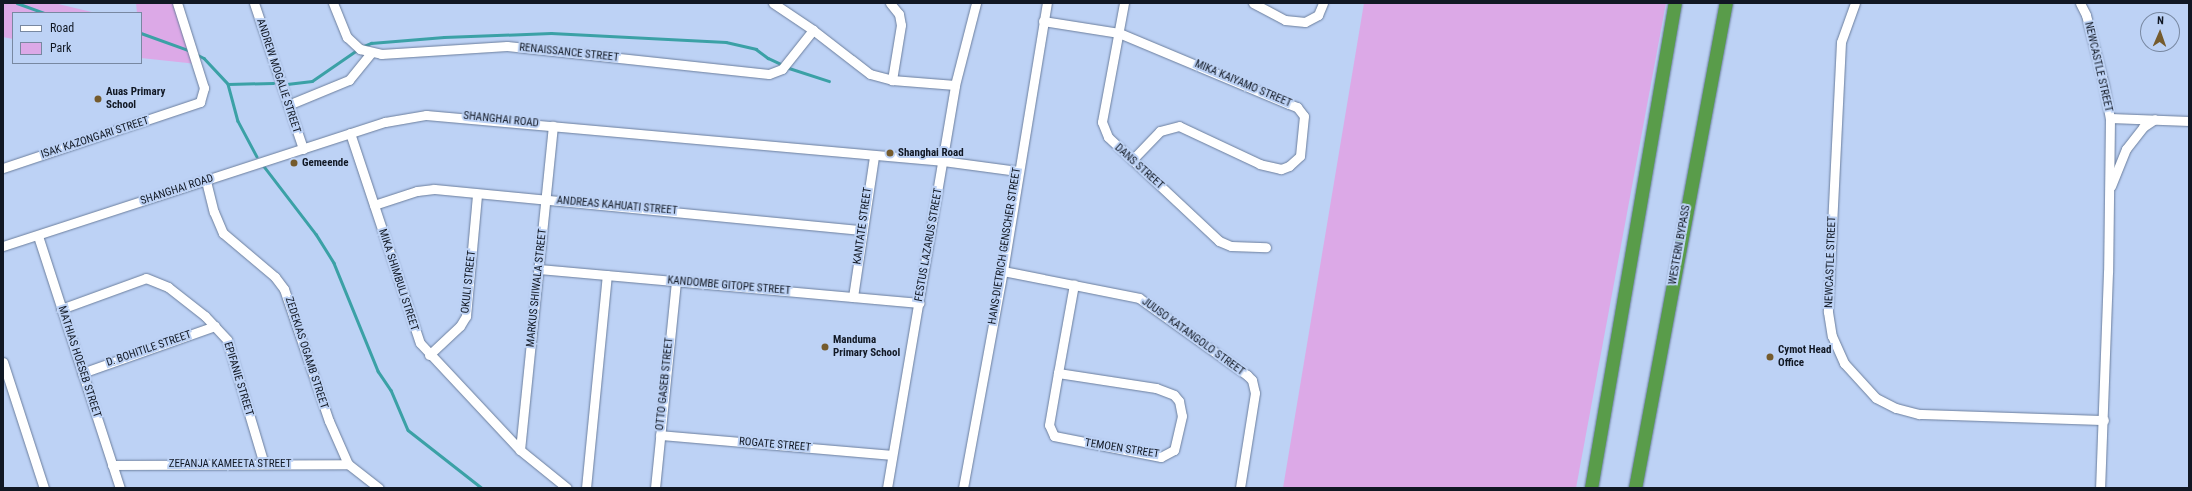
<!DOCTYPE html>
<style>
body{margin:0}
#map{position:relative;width:2192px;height:491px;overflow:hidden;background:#bdd2f5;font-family:"Roboto Condensed",sans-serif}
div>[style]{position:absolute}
.green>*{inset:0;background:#dca9e7}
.stream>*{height:2.5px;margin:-1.25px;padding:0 1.25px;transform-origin:1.25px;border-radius:1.25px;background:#3ba1a6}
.roads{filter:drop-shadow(0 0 1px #6b7e9d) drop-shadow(0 0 1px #6b7e9d)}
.minor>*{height:9px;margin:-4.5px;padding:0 4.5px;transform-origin:4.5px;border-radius:4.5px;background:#fff}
.highway>*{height:13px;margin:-6.5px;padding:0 6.5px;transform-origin:6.5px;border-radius:6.5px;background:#599c4a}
.dots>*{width:11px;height:11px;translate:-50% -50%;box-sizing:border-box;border:2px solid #bdd2f5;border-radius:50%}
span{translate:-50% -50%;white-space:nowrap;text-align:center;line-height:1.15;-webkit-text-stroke:4px #bdd2f5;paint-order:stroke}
.street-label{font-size:11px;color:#111824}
.poi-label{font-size:11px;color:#111824;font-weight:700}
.left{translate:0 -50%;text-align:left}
.frame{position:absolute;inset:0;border:4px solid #111824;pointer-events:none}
.legend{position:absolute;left:12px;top:12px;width:130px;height:52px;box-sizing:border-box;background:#bdd2f5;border:1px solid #7888a1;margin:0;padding:5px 7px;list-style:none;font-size:12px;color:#111824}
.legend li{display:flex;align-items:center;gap:8px;height:20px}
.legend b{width:20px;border:1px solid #7888a1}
.north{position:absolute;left:2140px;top:12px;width:40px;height:40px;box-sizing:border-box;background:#bdd2f5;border:1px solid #7888a1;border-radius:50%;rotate:2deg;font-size:11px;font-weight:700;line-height:16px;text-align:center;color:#111824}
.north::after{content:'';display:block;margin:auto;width:14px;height:18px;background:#755b2d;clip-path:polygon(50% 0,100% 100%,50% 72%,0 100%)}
</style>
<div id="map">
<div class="green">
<div style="clip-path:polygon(3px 3px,54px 3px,96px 13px,13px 13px,13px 39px,3px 37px)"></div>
<div style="clip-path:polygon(136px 3px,177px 3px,197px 64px,141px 58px,141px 13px,137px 13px)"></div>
<div style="clip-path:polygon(1364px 3px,1666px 3px,1576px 488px,1283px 488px)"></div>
</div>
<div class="stream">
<div style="left:17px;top:3px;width:30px;rotate:20deg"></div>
<div style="left:141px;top:33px;width:50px;rotate:19.9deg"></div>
<div style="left:364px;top:46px;width:8px;rotate:-23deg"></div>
<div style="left:371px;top:43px;width:73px;rotate:-4.7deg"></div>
<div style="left:444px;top:37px;width:107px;rotate:-2.1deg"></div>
<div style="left:551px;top:33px;width:175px;rotate:2.9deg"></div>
<div style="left:726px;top:42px;width:31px;rotate:13deg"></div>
<div style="left:756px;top:49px;width:15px;rotate:37deg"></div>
<div style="left:768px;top:58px;width:23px;rotate:25deg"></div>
<div style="left:789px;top:68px;width:42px;rotate:18deg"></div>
<div style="left:196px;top:54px;width:9px;rotate:27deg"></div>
<div style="left:204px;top:58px;width:35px;rotate:47deg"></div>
<div style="left:228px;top:84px;width:38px;rotate:75deg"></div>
<div style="left:238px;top:121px;width:40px;rotate:62deg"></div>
<div style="left:228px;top:84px;width:45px;rotate:-1.3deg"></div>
<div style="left:287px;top:84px;width:25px;rotate:-7deg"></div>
<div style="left:312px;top:81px;width:55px;rotate:-34.6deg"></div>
<div style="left:263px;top:165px;width:87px;rotate:52.5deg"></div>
<div style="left:316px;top:234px;width:34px;rotate:58deg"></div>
<div style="left:334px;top:263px;width:117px;rotate:67.8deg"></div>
<div style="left:378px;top:371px;width:23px;rotate:56deg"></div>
<div style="left:391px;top:390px;width:43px;rotate:67deg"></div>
<div style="left:408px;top:430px;width:94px;rotate:38.1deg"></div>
</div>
<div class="roads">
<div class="minor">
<div style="left:254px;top:3px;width:154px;rotate:71.4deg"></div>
<div style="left:333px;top:3px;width:37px;rotate:68deg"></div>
<div style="left:347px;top:37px;width:18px;rotate:43deg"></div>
<div style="left:360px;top:49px;width:22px;rotate:13deg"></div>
<div style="left:381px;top:54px;width:126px;rotate:-3.6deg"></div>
<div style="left:507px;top:46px;width:263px;rotate:6.1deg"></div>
<div style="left:769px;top:74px;width:14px;rotate:-21deg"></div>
<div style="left:782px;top:69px;width:50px;rotate:-51.5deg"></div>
<div style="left:773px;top:3px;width:48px;rotate:34deg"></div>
<div style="left:813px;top:30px;width:72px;rotate:37.7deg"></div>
<div style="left:870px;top:74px;width:23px;rotate:15deg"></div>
<div style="left:892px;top:80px;width:63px;rotate:4.5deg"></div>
<div style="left:890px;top:3px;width:14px;rotate:51deg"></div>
<div style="left:899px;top:14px;width:11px;rotate:80deg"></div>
<div style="left:901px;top:25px;width:56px;rotate:99.3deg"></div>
<div style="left:1124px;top:3px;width:121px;rotate:100.5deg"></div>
<div style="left:1102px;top:122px;width:16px;rotate:68deg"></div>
<div style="left:1108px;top:137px;width:152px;rotate:43.1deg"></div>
<div style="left:1219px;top:241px;width:13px;rotate:23deg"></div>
<div style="left:1231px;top:246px;width:35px;rotate:2deg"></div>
<div style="left:1253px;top:3px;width:36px;rotate:28deg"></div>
<div style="left:1285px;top:20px;width:20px;rotate:6deg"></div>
<div style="left:1305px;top:22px;width:15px;rotate:-28deg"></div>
<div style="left:1318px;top:15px;width:13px;rotate:-67deg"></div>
<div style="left:1855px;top:3px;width:41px;rotate:109.7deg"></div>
<div style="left:1841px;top:42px;width:270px;rotate:92.8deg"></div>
<div style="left:1828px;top:312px;width:24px;rotate:81deg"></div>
<div style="left:1832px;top:336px;width:30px;rotate:66deg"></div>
<div style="left:1844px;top:363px;width:47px;rotate:47.6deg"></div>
<div style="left:1876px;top:398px;width:22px;rotate:27deg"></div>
<div style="left:1896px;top:408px;width:24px;rotate:15deg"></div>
<div style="left:1919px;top:414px;width:185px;rotate:1.9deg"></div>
<div style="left:2080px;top:3px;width:13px;rotate:63deg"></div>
<div style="left:2086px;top:15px;width:72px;rotate:75.6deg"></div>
<div style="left:2104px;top:85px;width:34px;rotate:80deg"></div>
<div style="left:2110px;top:118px;width:154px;rotate:90.7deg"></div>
<div style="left:2108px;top:272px;width:216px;rotate:92.1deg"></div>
<div style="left:1043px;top:21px;width:77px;rotate:9deg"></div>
<div style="left:1119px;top:33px;width:184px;rotate:22.7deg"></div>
<div style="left:1289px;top:104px;width:9px;rotate:21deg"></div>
<div style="left:1297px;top:107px;width:11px;rotate:52deg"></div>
<div style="left:1304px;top:116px;width:40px;rotate:95.7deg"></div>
<div style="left:1300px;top:156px;width:15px;rotate:138deg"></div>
<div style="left:1289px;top:166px;width:9px;rotate:159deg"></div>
<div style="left:1281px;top:169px;width:22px;rotate:-167deg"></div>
<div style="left:1260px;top:164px;width:89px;rotate:-154.9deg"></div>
<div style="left:1179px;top:126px;width:20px;rotate:165deg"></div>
<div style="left:1160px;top:131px;width:40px;rotate:134deg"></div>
<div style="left:288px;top:105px;width:66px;rotate:-22.3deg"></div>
<div style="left:349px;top:80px;width:35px;rotate:-51deg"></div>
<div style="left:2110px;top:118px;width:79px;rotate:2.2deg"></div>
<div style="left:350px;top:133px;width:221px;rotate:71.6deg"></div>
<div style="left:420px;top:343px;width:146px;rotate:46.9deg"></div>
<div style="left:520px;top:450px;width:60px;rotate:39deg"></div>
<div style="left:3px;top:168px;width:208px;rotate:-18.5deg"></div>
<div style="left:200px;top:102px;width:15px;rotate:-74deg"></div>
<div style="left:204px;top:88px;width:89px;rotate:-107.6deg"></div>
<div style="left:206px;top:181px;width:32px;rotate:76deg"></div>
<div style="left:214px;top:212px;width:23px;rotate:67deg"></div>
<div style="left:223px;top:233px;width:68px;rotate:40.2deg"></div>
<div style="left:275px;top:277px;width:15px;rotate:53deg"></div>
<div style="left:284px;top:289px;width:139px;rotate:71.2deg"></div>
<div style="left:329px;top:421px;width:47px;rotate:66.2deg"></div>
<div style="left:348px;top:464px;width:39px;rotate:38deg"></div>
<div style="left:2111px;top:186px;width:40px;rotate:-68deg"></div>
<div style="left:2126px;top:149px;width:28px;rotate:-52deg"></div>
<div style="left:2143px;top:127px;width:14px;rotate:-34deg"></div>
<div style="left:374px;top:205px;width:45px;rotate:-18deg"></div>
<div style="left:417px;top:191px;width:17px;rotate:-7deg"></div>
<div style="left:434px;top:189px;width:430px;rotate:5.5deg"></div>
<div style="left:38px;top:236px;width:265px;rotate:72deg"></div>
<div style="left:3px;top:246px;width:402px;rotate:-18deg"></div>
<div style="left:385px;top:122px;width:42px;rotate:-9.7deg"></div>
<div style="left:426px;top:115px;width:519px;rotate:5.08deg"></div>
<div style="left:943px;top:161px;width:75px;rotate:7.7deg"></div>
<div style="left:539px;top:269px;width:382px;rotate:5.1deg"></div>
<div style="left:1003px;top:271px;width:139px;rotate:11.2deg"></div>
<div style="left:1139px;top:298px;width:133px;rotate:35.5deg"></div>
<div style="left:1247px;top:375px;width:7px;rotate:45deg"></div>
<div style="left:1252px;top:380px;width:13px;rotate:77deg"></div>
<div style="left:1255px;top:393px;width:96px;rotate:99deg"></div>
<div style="left:853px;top:297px;width:143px;rotate:-81.5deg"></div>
<div style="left:61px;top:309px;width:90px;rotate:-20deg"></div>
<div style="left:146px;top:278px;width:24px;rotate:22deg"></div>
<div style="left:168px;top:287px;width:47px;rotate:38.1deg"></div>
<div style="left:205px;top:316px;width:33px;rotate:47deg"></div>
<div style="left:227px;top:340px;width:129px;rotate:73.4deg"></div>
<div style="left:429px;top:355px;width:42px;rotate:-43.1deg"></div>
<div style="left:460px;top:326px;width:12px;rotate:-59deg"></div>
<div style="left:466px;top:316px;width:121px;rotate:-84.8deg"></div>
<div style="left:3px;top:362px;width:133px;rotate:72deg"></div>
<div style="left:82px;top:373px;width:141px;rotate:-19.5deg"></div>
<div style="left:1058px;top:373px;width:99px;rotate:8.7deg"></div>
<div style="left:1156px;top:388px;width:19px;rotate:21deg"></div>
<div style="left:1174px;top:395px;width:8px;rotate:50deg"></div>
<div style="left:1179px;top:401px;width:15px;rotate:79deg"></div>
<div style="left:1182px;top:416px;width:35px;rotate:103deg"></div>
<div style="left:1174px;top:450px;width:15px;rotate:152deg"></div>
<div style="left:1161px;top:457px;width:109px;rotate:-168.9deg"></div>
<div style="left:1054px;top:436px;width:12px;rotate:-114deg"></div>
<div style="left:1049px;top:425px;width:53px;rotate:-80.2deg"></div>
<div style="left:1058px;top:373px;width:90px;rotate:-79.8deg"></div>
<div style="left:660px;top:435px;width:232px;rotate:4.9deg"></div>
<div style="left:520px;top:450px;width:326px;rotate:-84.2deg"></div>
<div style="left:112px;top:465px;width:236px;rotate:-0.2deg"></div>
<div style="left:586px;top:488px;width:214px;rotate:-84.4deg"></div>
<div style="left:655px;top:488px;width:208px;rotate:-84.2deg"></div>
<div style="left:887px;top:488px;width:409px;rotate:-80.4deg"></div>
<div style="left:955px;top:85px;width:85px;rotate:-75.6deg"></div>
<div style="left:963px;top:488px;width:221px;rotate:-79.6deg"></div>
<div style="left:1003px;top:271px;width:272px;rotate:-80.7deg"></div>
</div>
<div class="highway">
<div style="left:1591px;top:488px;width:492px;rotate:-80.2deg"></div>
<div style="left:1635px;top:488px;width:493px;rotate:-79.4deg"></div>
</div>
</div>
<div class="dots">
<div style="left:98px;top:99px;background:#755b2d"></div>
<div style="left:890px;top:153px;background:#755b2d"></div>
<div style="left:294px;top:163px;background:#755b2d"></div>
<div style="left:825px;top:347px;background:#755b2d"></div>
<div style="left:1770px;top:357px;background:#755b2d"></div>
</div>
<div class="street-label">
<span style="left:569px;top:53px;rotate:6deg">RENAISSANCE STREET</span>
<span style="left:2098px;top:67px;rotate:77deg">NEWCASTLE STREET</span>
<span style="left:278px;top:76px;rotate:72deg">ANDREW MOGALIE STREET</span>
<span style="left:1243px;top:84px;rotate:23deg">MIKA KAIYAMO STREET</span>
<span style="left:501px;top:120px;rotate:6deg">SHANGHAI ROAD</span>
<span style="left:95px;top:138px;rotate:-18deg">ISAK KAZONGARI STREET</span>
<span style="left:1139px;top:167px;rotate:42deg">DANS STREET</span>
<span style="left:177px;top:190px;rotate:-18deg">SHANGHAI ROAD</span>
<span style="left:617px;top:206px;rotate:5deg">ANDREAS KAHUATI STREET</span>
<span style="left:863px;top:226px;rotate:-82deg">KANTATE STREET</span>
<span style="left:929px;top:245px;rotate:-80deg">FESTUS LAZARUS STREET</span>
<span style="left:1680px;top:245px;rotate:-80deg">WESTERN BYPASS</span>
<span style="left:1005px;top:246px;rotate:-81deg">HANS-DIETRICH GENSCHER STREET</span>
<span style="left:1831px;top:262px;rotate:-88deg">NEWCASTLE STREET</span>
<span style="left:398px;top:280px;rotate:72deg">MIKA SHIMBULI STREET</span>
<span style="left:469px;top:282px;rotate:-84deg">OKULI STREET</span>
<span style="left:729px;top:286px;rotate:5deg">KANDOMBE GITOPE STREET</span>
<span style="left:537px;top:288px;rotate:-84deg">MARKUS SHIWALA STREET</span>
<span style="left:1193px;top:337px;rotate:36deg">JUUSO KATANGOLO STREET</span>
<span style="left:149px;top:349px;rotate:-19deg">D. BOHITILE STREET</span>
<span style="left:306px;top:353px;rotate:72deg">ZEDEKIAS OGAMB STREET</span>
<span style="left:79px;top:362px;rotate:72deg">MATHIAS HOESEB STREET</span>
<span style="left:238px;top:379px;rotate:73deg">EPIFANIE STREET</span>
<span style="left:665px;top:384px;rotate:-84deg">OTTO GASEB STREET</span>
<span style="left:775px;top:445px;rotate:5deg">ROGATE STREET</span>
<span style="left:1122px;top:449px;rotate:9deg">TEMOEN STREET</span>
<span style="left:230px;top:464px">ZEFANJA KAMEETA STREET</span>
</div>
<div class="poi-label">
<span class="left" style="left:106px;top:99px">Auas Primary<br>School</span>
<span class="left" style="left:898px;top:153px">Shanghai Road</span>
<span class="left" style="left:302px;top:163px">Gemeende</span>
<span class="left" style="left:833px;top:347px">Manduma<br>Primary School</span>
<span class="left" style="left:1778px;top:357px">Cymot Head<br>Office</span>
</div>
<div class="frame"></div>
<ul class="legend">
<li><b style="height:5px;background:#fff"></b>Road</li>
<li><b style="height:11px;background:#dca9e7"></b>Park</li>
</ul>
<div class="north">N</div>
</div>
